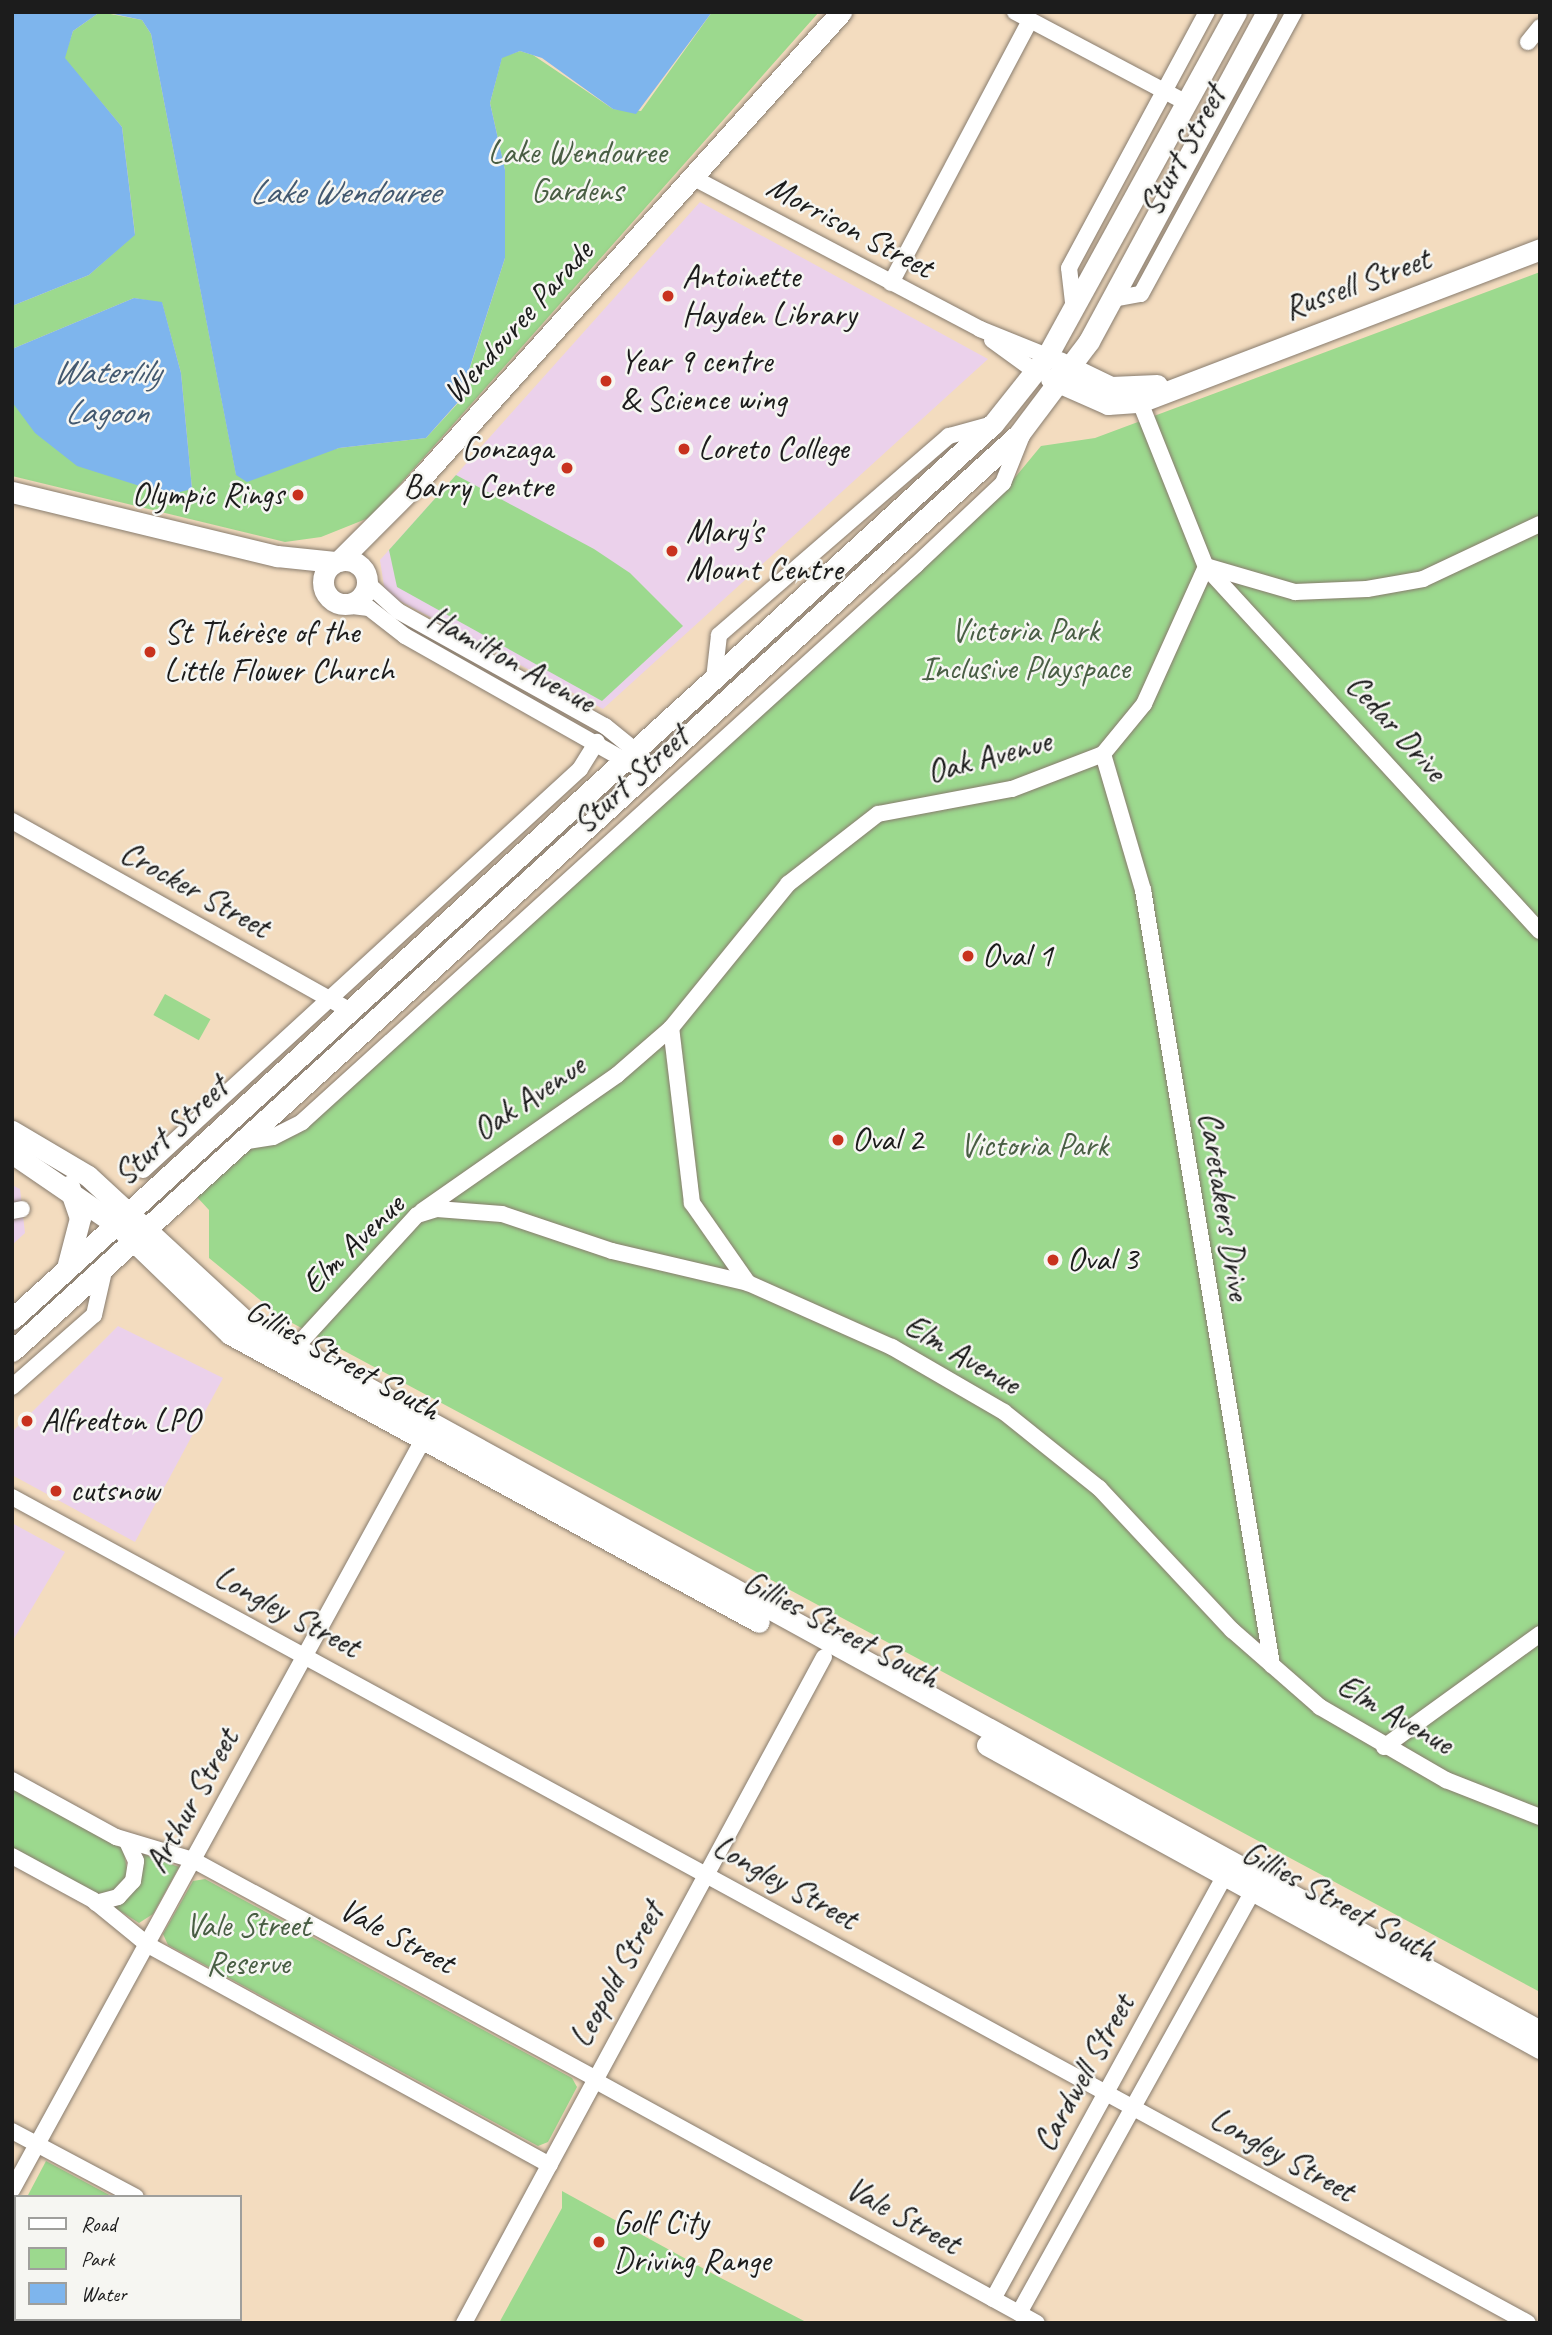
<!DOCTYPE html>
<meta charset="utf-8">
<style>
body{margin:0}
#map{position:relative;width:1552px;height:2335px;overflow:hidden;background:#f3dcbf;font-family:Caveat,sans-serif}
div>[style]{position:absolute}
.built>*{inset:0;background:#ebd1eb}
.green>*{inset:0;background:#9cd98e;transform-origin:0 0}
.water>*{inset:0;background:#7eb5ed}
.roads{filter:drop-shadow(0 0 2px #887c6e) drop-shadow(0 0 2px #887c6e)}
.street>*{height:16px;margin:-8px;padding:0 8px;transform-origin:8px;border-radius:8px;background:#fff}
.secondary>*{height:21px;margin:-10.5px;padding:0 10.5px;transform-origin:10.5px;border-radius:10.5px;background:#fff}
.secondary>.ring{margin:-10.5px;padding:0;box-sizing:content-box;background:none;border:21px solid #fff;border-radius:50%}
.dots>*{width:19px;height:19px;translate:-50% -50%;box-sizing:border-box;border:4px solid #f6f6f2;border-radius:50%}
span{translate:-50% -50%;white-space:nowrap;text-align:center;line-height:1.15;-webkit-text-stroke:5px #f6f6f2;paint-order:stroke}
.street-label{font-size:33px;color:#1c1c1c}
.park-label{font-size:33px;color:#495e44}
.poi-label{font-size:33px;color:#1c1c1c}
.left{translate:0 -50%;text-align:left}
.right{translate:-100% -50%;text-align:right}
.water-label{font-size:35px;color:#435970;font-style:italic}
.frame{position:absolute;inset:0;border:14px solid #1c1c1c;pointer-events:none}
.legend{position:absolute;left:14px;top:2195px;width:228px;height:126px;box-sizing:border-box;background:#f6f6f2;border:2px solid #9f9f9c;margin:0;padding:9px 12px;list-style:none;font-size:21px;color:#1c1c1c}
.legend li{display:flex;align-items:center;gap:14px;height:35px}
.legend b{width:35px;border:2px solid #9f9f9c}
</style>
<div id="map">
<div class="built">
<div style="clip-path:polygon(700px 202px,988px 359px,603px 709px,385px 593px,380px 560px)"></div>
<div style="clip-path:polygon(12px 1185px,20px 1189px,25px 1233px,12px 1245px)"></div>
<div style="clip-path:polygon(118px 1326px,223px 1378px,135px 1542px,12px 1475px,12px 1432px)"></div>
<div style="clip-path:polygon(12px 1523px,65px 1552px,12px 1642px)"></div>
</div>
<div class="green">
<div style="clip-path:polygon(100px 12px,142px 20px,151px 34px,236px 474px,339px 448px,426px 438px,459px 402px,505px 258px,505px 170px,490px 103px,502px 57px,520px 51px,533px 55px,613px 109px,641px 111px,712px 12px,819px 12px,371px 517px,321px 537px,285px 542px,12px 476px,12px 402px,192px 489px,181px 373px,162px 303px,134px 298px,12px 349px,12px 306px,89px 275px,135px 234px,122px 127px,64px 58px,73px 31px)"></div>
<div style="clip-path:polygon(1540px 272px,1540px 1992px,281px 1317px,209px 1258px,209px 1210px,197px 1197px,252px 1148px,298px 1134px,1012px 481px,1041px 446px,1095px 438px)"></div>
<div style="clip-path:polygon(456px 475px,594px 549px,630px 573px,683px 626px,602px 701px,397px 587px,389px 550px)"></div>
<div style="left:165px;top:994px;width:52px;height:24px;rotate:29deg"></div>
<div style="clip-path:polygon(12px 1786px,123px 1848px,128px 1875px,117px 1890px,97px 1894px,12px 1850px)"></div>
<div style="clip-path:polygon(143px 1854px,179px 1867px,153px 1914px,139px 1923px,114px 1907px,139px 1885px)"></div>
<div style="clip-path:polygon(205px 1879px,572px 2078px,577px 2087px,548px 2142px,538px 2146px,168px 1945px,163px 1934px,193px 1881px)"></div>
<div style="clip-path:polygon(46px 2161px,113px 2197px,27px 2197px)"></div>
<div style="clip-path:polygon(562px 2191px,717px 2276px,808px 2323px,499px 2323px,562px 2208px)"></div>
<div style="clip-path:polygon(16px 2217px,16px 2319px,214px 2319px,12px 2323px)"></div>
</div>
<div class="water">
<div style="clip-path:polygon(12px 12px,100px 12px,73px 31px,65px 58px,122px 127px,135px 235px,89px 275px,12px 306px)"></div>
<div style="clip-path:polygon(104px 12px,712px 12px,636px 114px,613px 109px,542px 58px,520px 51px,502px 58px,490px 103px,505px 170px,505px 258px,459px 401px,426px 438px,339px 448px,247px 482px,236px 475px,151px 34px,142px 20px)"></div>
<div style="clip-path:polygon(134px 298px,162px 302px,181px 373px,192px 489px,168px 495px,77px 466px,35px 433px,12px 402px,12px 349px)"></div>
</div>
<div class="roads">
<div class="street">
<div style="left:1015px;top:12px;width:195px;rotate:27.9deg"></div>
<div style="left:1528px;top:42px;width:19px;rotate:-51deg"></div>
<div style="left:692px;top:177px;width:326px;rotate:27.8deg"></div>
<div style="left:980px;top:329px;width:72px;rotate:21.9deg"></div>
<div style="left:891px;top:283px;width:297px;rotate:-62.1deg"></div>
<div style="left:1112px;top:299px;width:29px;rotate:-10deg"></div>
<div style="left:1141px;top:294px;width:321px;rotate:-61.5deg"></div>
<div style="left:1074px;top:311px;width:43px;rotate:-96.6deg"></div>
<div style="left:1069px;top:268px;width:291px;rotate:-61.7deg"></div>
<div style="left:992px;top:340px;width:54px;rotate:36deg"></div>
<div style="left:1206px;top:567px;width:494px;rotate:47.5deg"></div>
<div style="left:1209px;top:567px;width:90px;rotate:16.2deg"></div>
<div style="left:1295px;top:592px;width:72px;rotate:-2.4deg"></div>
<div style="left:1367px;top:589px;width:57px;rotate:-10.1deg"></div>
<div style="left:1423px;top:579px;width:129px;rotate:-25.2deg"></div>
<div style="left:367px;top:583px;width:42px;rotate:42.1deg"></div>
<div style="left:398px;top:611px;width:237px;rotate:29.1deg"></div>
<div style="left:605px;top:726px;width:48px;rotate:39deg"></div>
<div style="left:344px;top:605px;width:25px;rotate:7deg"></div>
<div style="left:369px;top:608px;width:46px;rotate:37.9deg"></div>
<div style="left:405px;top:636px;width:280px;rotate:29.5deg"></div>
<div style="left:714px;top:679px;width:44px;rotate:-83.5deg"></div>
<div style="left:719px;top:635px;width:304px;rotate:-40.9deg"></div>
<div style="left:949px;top:436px;width:46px;rotate:-15.3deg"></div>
<div style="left:1103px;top:754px;width:142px;rotate:73.6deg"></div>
<div style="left:1143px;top:890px;width:786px;rotate:80.55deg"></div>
<div style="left:12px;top:821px;width:386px;rotate:29.3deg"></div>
<div style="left:241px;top:1142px;width:32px;rotate:-9deg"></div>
<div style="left:273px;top:1137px;width:33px;rotate:-27deg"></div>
<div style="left:302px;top:1122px;width:829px;rotate:-42.21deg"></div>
<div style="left:916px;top:565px;width:120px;rotate:-43.3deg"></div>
<div style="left:1003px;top:483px;width:54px;rotate:-68.2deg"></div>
<div style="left:143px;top:1170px;width:593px;rotate:-42.54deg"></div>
<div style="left:580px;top:769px;width:32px;rotate:-58deg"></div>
<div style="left:12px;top:1211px;width:10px;rotate:-11deg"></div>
<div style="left:422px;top:1211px;width:238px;rotate:-34.9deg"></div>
<div style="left:617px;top:1075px;width:72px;rotate:-41deg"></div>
<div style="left:748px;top:1283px;width:98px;rotate:-125deg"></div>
<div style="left:692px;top:1203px;width:176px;rotate:-96.8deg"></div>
<div style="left:671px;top:1028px;width:186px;rotate:-50.9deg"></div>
<div style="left:788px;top:884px;width:114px;rotate:-37.9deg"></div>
<div style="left:878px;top:814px;width:136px;rotate:-10.6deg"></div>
<div style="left:1012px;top:789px;width:97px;rotate:-21deg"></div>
<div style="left:1103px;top:754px;width:65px;rotate:-50.6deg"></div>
<div style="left:1144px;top:704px;width:150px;rotate:-65.7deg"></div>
<div style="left:1206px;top:567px;width:178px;rotate:-111.8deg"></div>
<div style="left:295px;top:1348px;width:180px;rotate:-47.5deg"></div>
<div style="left:417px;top:1215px;width:21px;rotate:-17deg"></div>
<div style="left:437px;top:1209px;width:65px;rotate:4.4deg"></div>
<div style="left:502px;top:1214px;width:116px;rotate:18.6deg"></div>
<div style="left:612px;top:1251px;width:140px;rotate:13.2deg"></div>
<div style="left:748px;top:1283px;width:158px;rotate:24deg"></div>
<div style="left:892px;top:1347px;width:129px;rotate:30.1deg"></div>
<div style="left:1004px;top:1412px;width:122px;rotate:38.7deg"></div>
<div style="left:1099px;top:1488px;width:195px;rotate:46.9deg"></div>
<div style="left:1232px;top:1630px;width:117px;rotate:41.2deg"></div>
<div style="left:1320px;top:1707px;width:146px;rotate:30.1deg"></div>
<div style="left:1446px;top:1780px;width:101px;rotate:21.5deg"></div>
<div style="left:12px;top:1387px;width:109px;rotate:-41.3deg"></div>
<div style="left:94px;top:1315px;width:49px;rotate:-77.1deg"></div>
<div style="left:12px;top:1497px;width:1726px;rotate:28.58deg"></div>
<div style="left:1384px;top:1747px;width:193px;rotate:-35.9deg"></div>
<div style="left:12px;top:1780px;width:119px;rotate:28.7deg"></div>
<div style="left:116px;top:1837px;width:80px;rotate:16.6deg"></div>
<div style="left:193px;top:1860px;width:457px;rotate:28.5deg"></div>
<div style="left:12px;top:1856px;width:92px;rotate:28.5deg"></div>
<div style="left:93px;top:1900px;width:71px;rotate:39.3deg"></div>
<div style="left:148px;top:1945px;width:458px;rotate:28.7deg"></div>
<div style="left:96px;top:1903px;width:23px;rotate:-15deg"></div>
<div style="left:118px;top:1897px;width:22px;rotate:-47deg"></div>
<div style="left:133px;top:1881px;width:20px;rotate:-81deg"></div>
<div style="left:136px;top:1861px;width:21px;rotate:-115deg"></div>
<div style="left:594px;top:2080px;width:505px;rotate:28.75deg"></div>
<div style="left:12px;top:2131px;width:140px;rotate:28deg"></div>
<div style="left:12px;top:2190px;width:855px;rotate:-61.28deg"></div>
<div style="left:993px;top:2299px;width:483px;rotate:-61.3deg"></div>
<div style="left:1019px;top:2313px;width:483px;rotate:-61deg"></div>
<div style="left:464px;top:2323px;width:757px;rotate:-61.61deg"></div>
</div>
<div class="secondary">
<div style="left:1059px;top:362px;width:58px;rotate:25.7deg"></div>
<div style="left:1111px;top:387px;width:46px;rotate:-2.5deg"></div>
<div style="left:1051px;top:379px;width:62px;rotate:23.7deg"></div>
<div style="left:1108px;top:404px;width:32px;rotate:-4deg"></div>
<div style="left:1140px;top:402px;width:428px;rotate:-20.9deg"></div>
<div style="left:12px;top:492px;width:273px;rotate:13.6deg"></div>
<div style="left:277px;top:556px;width:58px;rotate:5.9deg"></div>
<div class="ring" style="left:323px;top:560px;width:23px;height:23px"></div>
<div style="left:339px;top:561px;width:103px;rotate:-45deg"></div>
<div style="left:412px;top:488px;width:641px;rotate:-47.97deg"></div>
<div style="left:12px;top:1131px;width:88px;rotate:30.6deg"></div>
<div style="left:88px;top:1176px;width:212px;rotate:42.7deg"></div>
<div style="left:244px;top:1320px;width:1478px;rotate:28.75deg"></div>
<div style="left:12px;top:1153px;width:127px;rotate:34.4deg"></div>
<div style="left:117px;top:1225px;width:157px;rotate:44deg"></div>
<div style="left:230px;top:1334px;width:602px;rotate:28.56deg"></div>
<div style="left:67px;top:1268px;width:52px;rotate:-75.4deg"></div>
<div style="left:80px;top:1218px;width:34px;rotate:-109deg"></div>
<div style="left:12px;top:1319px;width:1328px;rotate:-42.38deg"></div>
<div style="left:993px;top:424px;width:87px;rotate:-51.5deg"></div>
<div style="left:1047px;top:356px;width:393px;rotate:-61.2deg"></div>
<div style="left:12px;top:1351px;width:1362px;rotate:-42.32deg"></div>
<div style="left:1019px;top:434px;width:116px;rotate:-53deg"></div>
<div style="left:1089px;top:341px;width:374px;rotate:-61.6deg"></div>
<div style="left:987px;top:1745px;width:631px;rotate:28.72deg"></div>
</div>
</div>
<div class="dots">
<div style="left:668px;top:296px;background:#c8321e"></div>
<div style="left:606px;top:381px;background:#c8321e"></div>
<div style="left:684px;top:449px;background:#c8321e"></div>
<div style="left:567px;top:468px;background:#c8321e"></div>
<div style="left:298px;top:495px;background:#c8321e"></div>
<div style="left:672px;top:551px;background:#c8321e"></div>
<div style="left:150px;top:652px;background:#c8321e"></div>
<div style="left:968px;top:956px;background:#c8321e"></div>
<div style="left:838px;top:1140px;background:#c8321e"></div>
<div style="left:1053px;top:1260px;background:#c8321e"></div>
<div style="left:27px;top:1421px;background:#c8321e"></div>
<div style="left:56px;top:1491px;background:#c8321e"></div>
<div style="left:599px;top:2242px;background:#c8321e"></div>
</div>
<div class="street-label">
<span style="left:1183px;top:151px;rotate:-61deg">Sturt Street</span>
<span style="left:850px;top:227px;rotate:28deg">Morrison Street</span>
<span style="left:1357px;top:284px;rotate:-20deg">Russell Street</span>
<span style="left:518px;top:322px;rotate:-48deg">Wendouree Parade</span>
<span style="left:511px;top:660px;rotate:29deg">Hamilton Avenue</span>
<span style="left:1396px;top:728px;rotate:48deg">Cedar Drive</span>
<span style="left:989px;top:757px;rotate:-15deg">Oak Avenue</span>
<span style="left:631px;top:780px;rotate:-42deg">Sturt Street</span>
<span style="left:195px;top:890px;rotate:29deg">Crocker Street</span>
<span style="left:529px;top:1098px;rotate:-34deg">Oak Avenue</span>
<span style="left:171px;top:1131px;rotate:-43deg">Sturt Street</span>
<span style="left:1224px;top:1206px;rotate:81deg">Caretakers Drive</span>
<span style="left:353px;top:1244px;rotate:-44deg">Elm Avenue</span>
<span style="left:962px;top:1355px;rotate:30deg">Elm Avenue</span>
<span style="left:343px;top:1360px;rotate:29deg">Gillies Street South</span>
<span style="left:287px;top:1612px;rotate:28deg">Longley Street</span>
<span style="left:841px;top:1630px;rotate:28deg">Gillies Street South</span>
<span style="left:1395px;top:1715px;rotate:30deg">Elm Avenue</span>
<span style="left:192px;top:1801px;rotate:-61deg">Arthur Street</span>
<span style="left:785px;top:1883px;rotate:29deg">Longley Street</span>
<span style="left:1339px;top:1902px;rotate:29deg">Gillies Street South</span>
<span style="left:397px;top:1936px;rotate:28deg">Vale Street</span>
<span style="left:617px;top:1975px;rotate:-61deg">Leopold Street</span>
<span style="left:1084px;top:2073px;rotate:-61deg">Cardwell Street</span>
<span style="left:1282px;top:2155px;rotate:29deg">Longley Street</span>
<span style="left:903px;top:2216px;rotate:29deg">Vale Street</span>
</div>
<div class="park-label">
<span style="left:577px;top:172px">Lake Wendouree<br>Gardens</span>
<span style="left:1025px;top:650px">Victoria Park<br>Inclusive Playspace</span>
<span style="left:1034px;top:1146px">Victoria Park</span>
<span style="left:248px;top:1945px">Vale Street<br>Reserve</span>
</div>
<div class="poi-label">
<span class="left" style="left:682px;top:296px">Antoinette<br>Hayden Library</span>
<span class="left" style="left:620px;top:381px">Year 9 centre<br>&amp; Science wing</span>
<span class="right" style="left:553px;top:468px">Gonzaga<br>Barry Centre</span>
<span class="left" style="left:698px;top:449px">Loreto College</span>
<span class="right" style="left:284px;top:495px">Olympic Rings</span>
<span class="left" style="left:686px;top:551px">Mary's<br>Mount Centre</span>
<span class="left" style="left:164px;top:652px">St Thérèse of the<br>Little Flower Church</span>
<span class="left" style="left:982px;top:956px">Oval 1</span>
<span class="left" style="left:852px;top:1140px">Oval 2</span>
<span class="left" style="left:1067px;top:1260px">Oval 3</span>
<span class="left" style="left:41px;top:1421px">Alfredton LPO</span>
<span class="left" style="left:70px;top:1491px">cutsnow</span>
<span class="left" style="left:613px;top:2242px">Golf City<br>Driving Range</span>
</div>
<div class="water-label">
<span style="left:344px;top:192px">Lake Wendouree</span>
<span style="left:106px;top:392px">Waterlily<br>Lagoon</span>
</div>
<div class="frame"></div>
<ul class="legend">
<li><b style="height:9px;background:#fff"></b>Road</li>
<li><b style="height:19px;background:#9cd98e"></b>Park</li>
<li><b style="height:19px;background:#7eb5ed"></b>Water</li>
</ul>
</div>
